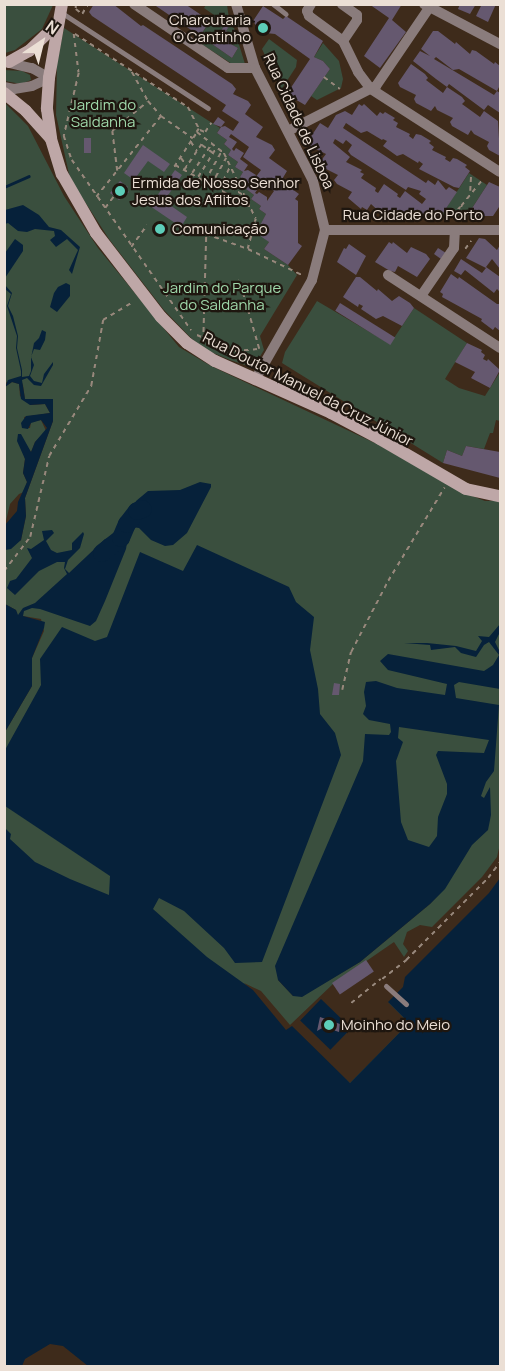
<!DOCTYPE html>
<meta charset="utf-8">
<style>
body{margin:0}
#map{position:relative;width:505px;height:1371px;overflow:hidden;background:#3e2b1b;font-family:Manrope,sans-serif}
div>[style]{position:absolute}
.green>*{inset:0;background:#3a4f3e}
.water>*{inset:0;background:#06213a;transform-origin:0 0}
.stream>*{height:3px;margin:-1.5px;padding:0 1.5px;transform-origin:1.5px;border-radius:1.5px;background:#06213a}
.river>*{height:18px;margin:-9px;padding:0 9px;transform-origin:9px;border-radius:9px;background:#06213a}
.building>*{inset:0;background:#65586f;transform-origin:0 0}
.path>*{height:1.5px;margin-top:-0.75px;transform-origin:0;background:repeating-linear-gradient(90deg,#98887c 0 4.5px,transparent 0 9px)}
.lane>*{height:5px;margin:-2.5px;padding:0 2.5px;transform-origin:2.5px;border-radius:2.5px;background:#8a7c7c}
.street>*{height:10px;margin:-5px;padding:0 5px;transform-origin:5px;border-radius:5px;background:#8a7c7c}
.secondary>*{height:12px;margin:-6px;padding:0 6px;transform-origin:6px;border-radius:6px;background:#bea7a7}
.dots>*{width:16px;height:16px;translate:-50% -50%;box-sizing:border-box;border:3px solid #1e160f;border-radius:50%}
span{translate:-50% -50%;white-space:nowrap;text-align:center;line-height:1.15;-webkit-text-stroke:4.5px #1e160f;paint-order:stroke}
.poi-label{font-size:15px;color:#ebdfd5}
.right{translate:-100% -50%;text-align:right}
.left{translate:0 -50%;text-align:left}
.park-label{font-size:15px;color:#9fd8aa}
.street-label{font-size:15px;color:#ebdfd5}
.frame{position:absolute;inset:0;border:6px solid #ebdfd5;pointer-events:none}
.north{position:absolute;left:12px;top:12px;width:60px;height:60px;-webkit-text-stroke:4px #1e160f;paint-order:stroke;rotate:35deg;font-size:16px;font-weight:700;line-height:24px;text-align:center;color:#ebdfd5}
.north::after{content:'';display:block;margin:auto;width:21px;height:27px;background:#ebdfd5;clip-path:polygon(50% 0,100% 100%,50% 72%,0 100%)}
</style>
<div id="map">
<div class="green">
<div style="clip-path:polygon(5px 4px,53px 4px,53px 5px,42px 29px,15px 50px,5px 53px)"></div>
<div style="clip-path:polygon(evenodd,206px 5px,227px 5px,230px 25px,234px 28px,245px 64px,232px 64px,197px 41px,214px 15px,204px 8px,206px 5px,226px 23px,229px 25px,226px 31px,233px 36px,229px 43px,238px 48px,232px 58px,212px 44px,226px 23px)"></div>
<div style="clip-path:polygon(64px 28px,220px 128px,217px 133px,227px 140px,224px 144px,231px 150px,228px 155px,238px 162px,235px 167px,243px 172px,240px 177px,250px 184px,246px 189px,254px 195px,251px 199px,261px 206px,259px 209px,266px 214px,259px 228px,269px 242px,264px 249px,288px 265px,297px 275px,260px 336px,264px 350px,256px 363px,245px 365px,230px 360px,206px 350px,192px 339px,164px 310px,109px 239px,76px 188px,69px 174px,56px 115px,57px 63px)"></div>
<div style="clip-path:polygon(269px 39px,297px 60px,296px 67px,281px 90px,262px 49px)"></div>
<div style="clip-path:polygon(323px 43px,339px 61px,343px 79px,341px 88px,317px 100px,311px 96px,330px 69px,323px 61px,314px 57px)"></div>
<div style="clip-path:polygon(4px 70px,22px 71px,30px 75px,31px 80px,21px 84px,5px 81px)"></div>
<div style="clip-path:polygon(evenodd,5px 103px,28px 126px,64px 196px,98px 248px,179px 347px,211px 366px,379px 445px,457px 490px,485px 501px,500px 501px,500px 844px,497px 857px,482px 877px,432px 927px,420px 925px,407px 932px,403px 944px,408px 951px,404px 957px,394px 942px,333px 984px,290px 1025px,261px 991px,244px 983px,286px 1031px,350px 1083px,409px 1023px,388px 1002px,420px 1022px,394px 1088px,5px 1062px,5px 732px,32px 686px,32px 658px,44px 631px,41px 619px,17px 615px,16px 610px,5px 604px,5px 550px,21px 540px,26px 516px,25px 498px,53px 421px,52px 399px,25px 399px,23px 385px,19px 377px,5px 383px,5px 103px,444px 889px,430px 904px,360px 962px,302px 996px,293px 996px,278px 980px,444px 889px)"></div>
<div style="clip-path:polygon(469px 173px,487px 185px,467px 216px,441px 216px)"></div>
<div style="clip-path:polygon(317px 301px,390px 344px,414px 308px,467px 343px,445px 379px,459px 388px,485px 396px,500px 372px,500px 421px,496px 420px,493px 433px,490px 433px,484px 449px,466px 446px,462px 456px,447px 450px,443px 463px,282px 363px,285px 352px)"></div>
<div style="clip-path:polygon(12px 382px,19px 384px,20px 396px,31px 405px,45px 404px,50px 413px,24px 417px,27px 428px,30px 428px,31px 422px,41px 420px,46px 431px,35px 442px,31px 452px,18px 434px,25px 459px,23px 473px,27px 482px,24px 492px,19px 494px,10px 504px,5px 525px,5px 387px)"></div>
</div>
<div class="water">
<div style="clip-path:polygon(23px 205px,39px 215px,49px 227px,61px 230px,80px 247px,72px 274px,69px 270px,78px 250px,67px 239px,56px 247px,50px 240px,55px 236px,54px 231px,35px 229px,27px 232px,18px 231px,8px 223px,5px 224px,5px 210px)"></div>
<div style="clip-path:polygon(15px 239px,23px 245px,23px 251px,5px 278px,5px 253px)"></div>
<div style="clip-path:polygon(66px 283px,70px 285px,70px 296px,57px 312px,50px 307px,54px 293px,58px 287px)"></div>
<div style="clip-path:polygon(5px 285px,12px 293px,8px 306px,13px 316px,18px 336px,17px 348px,22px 370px,22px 377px,29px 376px,31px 371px,31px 358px,34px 343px,39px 338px,42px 330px,46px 332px,45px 340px,40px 350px,34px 349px,31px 357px,34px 365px,30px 376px,34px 381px,42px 383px,44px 374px,53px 362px,53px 365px,41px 386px,34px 385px,27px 378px,22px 380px,25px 399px,53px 399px,53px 421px,25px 498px,26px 516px,21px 540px,11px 549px,5px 550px,5px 525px,17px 511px,18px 502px,27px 482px,23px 473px,25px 459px,17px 441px,18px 434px,21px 434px,31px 452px,35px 442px,47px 428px,41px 420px,31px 423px,28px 429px,22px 428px,21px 423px,26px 416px,50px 413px,45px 404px,30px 405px,21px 399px,19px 384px,12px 382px,5px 387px,8px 380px,21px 376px,21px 371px,16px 348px,17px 336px,7px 306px,11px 294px,5px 289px)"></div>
<div style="clip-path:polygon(200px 482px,211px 484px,211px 487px,187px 533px,173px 545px,165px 546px,151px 540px,139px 528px,125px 526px,136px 501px,148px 491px,180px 490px)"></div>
<div style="clip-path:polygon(52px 530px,54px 533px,46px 541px,51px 550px,57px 553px,72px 550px,72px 543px,83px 532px,84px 534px,80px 548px,68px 560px,65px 569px,69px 573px,105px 539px,119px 536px,120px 547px,127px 543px,126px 549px,105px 601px,96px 621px,90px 626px,40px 609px,32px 608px,24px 611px,23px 616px,45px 622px,44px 628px,32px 658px,32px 686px,5px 732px,5px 604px,16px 610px,18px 615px,23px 608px,35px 603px,67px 574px,64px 568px,65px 562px,57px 562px,39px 571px,15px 595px,7px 588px,10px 581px,16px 579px,32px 558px,27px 548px,31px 549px,44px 540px,42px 531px)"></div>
<div style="clip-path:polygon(197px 545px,289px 587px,296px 602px,314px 617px,310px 650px,318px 689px,320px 714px,335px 733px,341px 755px,262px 962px,235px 963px,224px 948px,184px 911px,159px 898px,153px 909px,207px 957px,253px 990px,286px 1030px,292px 1026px,350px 1083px,409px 1023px,388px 1002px,403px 987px,405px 977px,489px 893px,500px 878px,500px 1366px,88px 1366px,63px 1346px,50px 1344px,25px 1359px,22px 1366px,5px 1366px,5px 828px,11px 834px,10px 839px,35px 862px,70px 879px,109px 895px,110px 876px,5px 806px,5px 750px,41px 685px,40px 659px,62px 627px,95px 641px,107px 637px,140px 552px,183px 571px)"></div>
<div style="clip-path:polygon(evenodd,500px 624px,500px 632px,495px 642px,500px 652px,500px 689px,459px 682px,454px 685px,456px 698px,499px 705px,494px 771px,486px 782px,481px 796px,484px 798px,490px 787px,491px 815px,488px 830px,472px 845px,445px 889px,430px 904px,360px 962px,302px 997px,293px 996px,278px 980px,275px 966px,363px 761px,365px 734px,389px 735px,391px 732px,390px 724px,369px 720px,363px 714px,366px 706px,364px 692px,366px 682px,376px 681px,397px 688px,445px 695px,447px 684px,388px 670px,380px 661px,388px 654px,484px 671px,493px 665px,499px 655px,489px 642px,484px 645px,476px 657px,461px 653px,455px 647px,431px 650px,430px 645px,404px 643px,427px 643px,456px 646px,476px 651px,482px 641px,478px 636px,489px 637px,500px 624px,399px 727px,489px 740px,484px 753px,438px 751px,436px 755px,447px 784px,447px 794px,438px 817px,437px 836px,429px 847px,408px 840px,401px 822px,396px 761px,403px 742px,398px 738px,399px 727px)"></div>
<div style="left:321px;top:999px;width:42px;height:30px;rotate:44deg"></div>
</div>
<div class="stream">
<div style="left:4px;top:187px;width:27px;rotate:-24deg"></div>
</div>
<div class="river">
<div style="left:102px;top:553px;width:24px;rotate:-38deg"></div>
<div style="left:121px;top:538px;width:15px;rotate:-67deg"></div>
<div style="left:127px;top:524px;width:16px;rotate:-52deg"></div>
<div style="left:137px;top:511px;width:6px;rotate:-18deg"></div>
</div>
<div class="building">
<div style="clip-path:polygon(evenodd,94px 4px,113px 4px,141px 26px,143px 25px,232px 84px,236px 89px,233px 94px,248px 101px,251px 105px,245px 114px,263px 127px,256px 137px,272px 145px,275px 150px,269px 158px,287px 171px,281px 181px,299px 194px,295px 199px,298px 201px,298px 243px,302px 246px,288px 265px,264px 249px,269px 242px,256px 233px,266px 214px,259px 209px,261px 206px,251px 199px,254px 195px,246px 189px,250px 184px,240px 177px,243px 172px,235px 167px,238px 162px,228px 155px,231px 150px,224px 144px,227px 140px,217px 133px,221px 127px,213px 124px,218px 117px,225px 122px,221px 127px,225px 126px,233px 131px,239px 122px,222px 111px,226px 105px,92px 16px,89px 12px,94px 4px,231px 134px,249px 147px,243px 157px,261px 170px,255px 178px,274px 191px,267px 201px,267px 197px,259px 192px,257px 194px,255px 193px,259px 187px,251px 182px,256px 175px,248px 170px,244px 171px,248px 165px,240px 159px,244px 153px,236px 148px,234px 151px,232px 149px,237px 142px,229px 137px,231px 134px)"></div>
<div style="clip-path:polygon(153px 4px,185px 4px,210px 21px,200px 36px)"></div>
<div style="clip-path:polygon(369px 4px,402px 4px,392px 20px,406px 32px,380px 68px,364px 56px,389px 18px)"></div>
<div style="clip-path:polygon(460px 4px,476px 4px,470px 14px,458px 9px)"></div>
<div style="clip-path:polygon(482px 4px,496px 4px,488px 22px,476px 16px)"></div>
<div style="clip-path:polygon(263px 6px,283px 19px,286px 16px,323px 41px,314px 57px,323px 61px,330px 69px,305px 105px,288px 95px,288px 92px,310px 59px,275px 34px,266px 33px,257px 27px,253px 21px)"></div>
<div style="clip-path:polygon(226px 23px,230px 25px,226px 31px,234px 36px,229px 43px,238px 48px,232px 58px,212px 44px)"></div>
<div style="clip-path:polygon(433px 31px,438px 31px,455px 44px,456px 42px,470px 54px,472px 50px,476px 51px,494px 64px,495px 62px,500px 66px,500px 85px,497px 91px,459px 69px,453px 70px,436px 57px,434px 59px,494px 95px,497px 91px,500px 93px,500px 113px,488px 105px,484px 110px,449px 84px,447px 87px,436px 79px,413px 61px,420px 51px,430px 56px,421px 49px)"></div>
<div style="clip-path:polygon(411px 64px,425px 74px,428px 78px,426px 80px,443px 93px,447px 87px,462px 97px,465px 101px,462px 104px,480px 117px,484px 111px,498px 121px,500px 156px,489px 150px,487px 146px,489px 142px,474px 134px,471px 130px,468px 135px,452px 126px,450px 122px,453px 118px,437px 110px,435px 106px,431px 111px,416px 103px,414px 99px,416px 95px,400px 87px,398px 83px)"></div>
<div style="clip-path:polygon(evenodd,359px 104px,362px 106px,364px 104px,377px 116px,380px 112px,383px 114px,385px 112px,395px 118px,393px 120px,398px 123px,396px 127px,410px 134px,409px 136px,413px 139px,416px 134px,421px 135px,431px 141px,429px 143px,434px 147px,432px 150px,446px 157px,445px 159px,450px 162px,453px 158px,457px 159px,467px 165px,465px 167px,470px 171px,459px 188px,454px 187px,419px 169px,423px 164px,419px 161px,418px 163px,403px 154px,397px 156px,383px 146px,387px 141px,383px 139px,382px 140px,367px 131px,361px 133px,346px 123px,343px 128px,426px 183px,428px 180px,435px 185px,438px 180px,446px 190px,449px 187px,457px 192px,441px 216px,416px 213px,411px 222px,406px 219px,404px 221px,392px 210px,389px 216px,384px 213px,383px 215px,371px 204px,367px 210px,362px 207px,361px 209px,348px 198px,352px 192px,337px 184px,334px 180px,338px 175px,322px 167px,323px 165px,320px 162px,326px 154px,310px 146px,312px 143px,308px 141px,320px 123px,328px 128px,336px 115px,345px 111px,352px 115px,359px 104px,335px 139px,343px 144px,346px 140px,352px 145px,348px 151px,351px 155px,406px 190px,408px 187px,421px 191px,419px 194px,426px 199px,422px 204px,405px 191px,400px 198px,397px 196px,398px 194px,384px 184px,378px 193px,375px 191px,376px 188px,361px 178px,364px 174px,360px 172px,362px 170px,346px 162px,350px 157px,333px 143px,335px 139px)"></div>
<div style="left:84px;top:138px;width:7px;height:15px"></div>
<div style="clip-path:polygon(143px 145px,170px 164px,164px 172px,148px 161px,134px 180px,124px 173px)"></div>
<div style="clip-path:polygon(175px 170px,182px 175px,164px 201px,187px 217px,181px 227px,150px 206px)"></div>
<div style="clip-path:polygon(120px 181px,128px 187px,126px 189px,129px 192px,119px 200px,110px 193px)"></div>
<div style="clip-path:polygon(489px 182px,500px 187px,500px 208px,499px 207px,493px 216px,467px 216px)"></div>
<div style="clip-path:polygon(479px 238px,485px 239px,497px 250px,500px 245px,500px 269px,492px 259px,486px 267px,500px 277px,500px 292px,497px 289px,494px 293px,465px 270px,461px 275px,454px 271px,461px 259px,482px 273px,486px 268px,466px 258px)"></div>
<div style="clip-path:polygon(389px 242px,392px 244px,393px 242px,407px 253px,411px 247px,426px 254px,430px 259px,417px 277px,398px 266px,395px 272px,390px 271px,375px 262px)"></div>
<div style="clip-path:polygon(349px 244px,366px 256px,356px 275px,337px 262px,344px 248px,346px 249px)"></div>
<div style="clip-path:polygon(438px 248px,446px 253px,441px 259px,434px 254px)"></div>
<div style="clip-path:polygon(451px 274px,458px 279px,459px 277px,497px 304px,500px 304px,500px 331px,495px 327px,493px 330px,481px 321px,482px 319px,442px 297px,443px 294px,440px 292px)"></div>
<div style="clip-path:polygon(356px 277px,360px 277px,377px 291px,378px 289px,392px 301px,399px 296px,410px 303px,414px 308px,402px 326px,383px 316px,376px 319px,361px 309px,363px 306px,359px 304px,358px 307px,343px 297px)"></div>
<div style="left:340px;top:303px;width:65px;height:9px;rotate:32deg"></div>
<div style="clip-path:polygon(467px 343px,482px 350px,481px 352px,485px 355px,483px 359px,487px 361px,488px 359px,500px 370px,490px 388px,471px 378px,475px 372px,455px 362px)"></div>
<div style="clip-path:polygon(466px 446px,500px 452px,500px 478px,443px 463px,447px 450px,462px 456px)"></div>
<div style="clip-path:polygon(334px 683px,340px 684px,339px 695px,332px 695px)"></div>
<div style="left:366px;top:960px;width:14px;height:41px;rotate:56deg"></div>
<div style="clip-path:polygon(320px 1017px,340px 1024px,339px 1032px,324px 1027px,317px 1031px)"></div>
</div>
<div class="path">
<div style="left:76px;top:4px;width:5px;rotate:90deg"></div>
<div style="left:76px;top:9px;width:8px;rotate:40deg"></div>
<div style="left:82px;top:14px;width:12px;rotate:-59deg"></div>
<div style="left:74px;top:34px;width:39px;rotate:83deg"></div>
<div style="left:79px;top:73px;width:65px;rotate:103.4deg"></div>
<div style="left:64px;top:136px;width:25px;rotate:72deg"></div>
<div style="left:72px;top:160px;width:208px;rotate:55deg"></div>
<div style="left:75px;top:34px;width:135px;rotate:32.9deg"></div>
<div style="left:188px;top:107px;width:25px;rotate:63deg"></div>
<div style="left:199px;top:129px;width:4px;rotate:124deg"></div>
<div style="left:197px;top:132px;width:34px;rotate:38deg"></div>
<div style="left:224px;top:153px;width:73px;rotate:64.1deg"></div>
<div style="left:256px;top:219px;width:31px;rotate:105deg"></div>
<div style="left:132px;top:72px;width:33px;rotate:61deg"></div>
<div style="left:148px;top:101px;width:20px;rotate:49deg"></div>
<div style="left:161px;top:116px;width:39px;rotate:35deg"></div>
<div style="left:193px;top:138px;width:7px;rotate:-56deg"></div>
<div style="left:324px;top:77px;width:20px;rotate:37deg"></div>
<div style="left:200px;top:130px;width:5px;rotate:22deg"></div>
<div style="left:205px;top:132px;width:11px;rotate:-56deg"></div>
<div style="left:191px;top:142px;width:11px;rotate:56deg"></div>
<div style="left:202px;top:145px;width:14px;rotate:36deg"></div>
<div style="left:181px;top:158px;width:10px;rotate:53deg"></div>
<div style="left:175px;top:165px;width:87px;rotate:28.9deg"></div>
<div style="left:174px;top:167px;width:33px;rotate:-57deg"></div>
<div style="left:184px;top:170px;width:36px;rotate:-56deg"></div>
<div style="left:117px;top:171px;width:40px;rotate:-97.1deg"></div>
<div style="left:112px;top:131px;width:45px;rotate:-39.6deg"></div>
<div style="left:192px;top:173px;width:34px;rotate:-56deg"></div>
<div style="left:198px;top:177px;width:34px;rotate:-58deg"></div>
<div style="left:215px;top:178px;width:35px;rotate:31deg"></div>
<div style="left:205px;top:181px;width:33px;rotate:-61deg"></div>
<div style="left:211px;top:185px;width:31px;rotate:-61deg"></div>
<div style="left:219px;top:189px;width:25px;rotate:-64deg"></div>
<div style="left:470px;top:191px;width:17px;rotate:-87deg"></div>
<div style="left:96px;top:197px;width:104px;rotate:-51.3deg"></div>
<div style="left:105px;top:208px;width:15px;rotate:-53deg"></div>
<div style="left:452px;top:216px;width:12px;rotate:-48deg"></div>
<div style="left:462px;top:216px;width:10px;rotate:-96deg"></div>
<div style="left:461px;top:206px;width:32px;rotate:-51deg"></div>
<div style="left:179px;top:230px;width:27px;rotate:8deg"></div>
<div style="left:206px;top:234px;width:45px;rotate:19.7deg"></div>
<div style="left:248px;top:249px;width:62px;rotate:25.7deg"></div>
<div style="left:131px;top:247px;width:27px;rotate:-54deg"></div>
<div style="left:465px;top:249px;width:10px;rotate:-53deg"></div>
<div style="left:197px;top:335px;width:41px;rotate:22.8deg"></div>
<div style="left:235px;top:351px;width:24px;rotate:-5deg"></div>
<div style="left:259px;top:349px;width:72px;rotate:-106.2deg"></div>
<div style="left:203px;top:341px;width:106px;rotate:-88.4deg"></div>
<div style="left:4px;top:571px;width:43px;rotate:-52.6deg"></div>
<div style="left:30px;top:537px;width:83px;rotate:-76.8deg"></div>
<div style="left:49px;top:456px;width:82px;rotate:-59deg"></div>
<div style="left:91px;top:386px;width:67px;rotate:-79.7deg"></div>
<div style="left:103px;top:320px;width:35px;rotate:-31deg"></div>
<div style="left:342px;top:690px;width:39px;rotate:-77deg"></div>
<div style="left:351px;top:652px;width:80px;rotate:-62.5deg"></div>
<div style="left:388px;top:581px;width:109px;rotate:-58.9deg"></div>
<div style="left:382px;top:979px;width:31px;rotate:-38deg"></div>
<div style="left:406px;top:960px;width:116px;rotate:-45deg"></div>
<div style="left:488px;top:878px;width:20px;rotate:-53deg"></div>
<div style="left:351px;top:1003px;width:38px;rotate:-39deg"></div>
</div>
<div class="lane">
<div style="left:273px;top:4px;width:16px;rotate:38deg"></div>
<div style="left:62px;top:13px;width:174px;rotate:33.1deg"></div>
<div style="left:386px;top:986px;width:27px;rotate:42deg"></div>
</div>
<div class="street">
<div style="left:134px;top:4px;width:114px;rotate:34.2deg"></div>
<div style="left:228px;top:68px;width:27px"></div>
<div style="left:236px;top:4px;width:67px;rotate:73.5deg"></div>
<div style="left:255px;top:68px;width:127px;rotate:62.8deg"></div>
<div style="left:313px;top:181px;width:50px;rotate:76.2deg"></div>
<div style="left:325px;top:230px;width:52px;rotate:104.6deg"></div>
<div style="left:312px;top:280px;width:115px;rotate:119.7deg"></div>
<div style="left:311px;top:4px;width:8px;rotate:120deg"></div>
<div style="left:307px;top:11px;width:5px;rotate:68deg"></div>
<div style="left:309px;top:16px;width:42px;rotate:36.3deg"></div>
<div style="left:343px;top:41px;width:25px;rotate:-56deg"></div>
<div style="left:357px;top:20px;width:5px;rotate:-90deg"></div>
<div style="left:357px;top:15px;width:19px;rotate:-144deg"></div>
<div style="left:424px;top:4px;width:86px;rotate:27.8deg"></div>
<div style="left:343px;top:41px;width:34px;rotate:64deg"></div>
<div style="left:358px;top:72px;width:21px;rotate:53deg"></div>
<div style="left:371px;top:89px;width:153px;rotate:32.8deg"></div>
<div style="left:5px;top:62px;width:28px;rotate:13deg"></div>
<div style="left:32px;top:68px;width:20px;rotate:30deg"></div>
<div style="left:4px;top:87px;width:10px;rotate:11deg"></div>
<div style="left:14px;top:89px;width:18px;rotate:-9deg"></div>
<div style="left:32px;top:86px;width:19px;rotate:-25deg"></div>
<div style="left:288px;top:131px;width:99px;rotate:-27.1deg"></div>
<div style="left:376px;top:86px;width:94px;rotate:-55.8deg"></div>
<div style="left:325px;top:230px;width:175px"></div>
<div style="left:388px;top:275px;width:134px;rotate:33.1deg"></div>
<div style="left:421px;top:296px;width:58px;rotate:-55.5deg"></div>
<div style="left:454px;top:248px;width:17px;rotate:-87deg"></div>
</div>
<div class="secondary">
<div style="left:62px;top:4px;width:75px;rotate:100deg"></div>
<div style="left:49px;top:78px;width:31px;rotate:94deg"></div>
<div style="left:47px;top:109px;width:30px;rotate:82deg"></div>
<div style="left:51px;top:139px;width:37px;rotate:73deg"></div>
<div style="left:62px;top:174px;width:68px;rotate:60deg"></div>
<div style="left:96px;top:233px;width:106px;rotate:52.3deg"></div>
<div style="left:161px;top:317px;width:37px;rotate:45deg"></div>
<div style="left:187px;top:343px;width:33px;rotate:33deg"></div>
<div style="left:215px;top:361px;width:127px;rotate:24.1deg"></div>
<div style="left:331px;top:413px;width:55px;rotate:28deg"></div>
<div style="left:380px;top:439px;width:99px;rotate:30.2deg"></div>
<div style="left:466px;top:489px;width:35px;rotate:12deg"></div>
<div style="left:9px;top:62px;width:23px;rotate:-29deg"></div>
<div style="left:29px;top:51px;width:40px;rotate:-44deg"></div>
<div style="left:4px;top:93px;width:28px;rotate:39deg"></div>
<div style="left:26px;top:111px;width:36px;rotate:48deg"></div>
</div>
<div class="dots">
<div style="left:263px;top:28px;background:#5dceb9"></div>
<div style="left:120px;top:191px;background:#5dceb9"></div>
<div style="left:160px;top:229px;background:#5dceb9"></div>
<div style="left:329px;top:1025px;background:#5dceb9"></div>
</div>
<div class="poi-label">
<span class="right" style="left:251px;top:28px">Charcutaria<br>O Cantinho</span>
<span class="left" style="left:132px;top:191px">Ermida de Nosso Senhor<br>Jesus dos Aflitos</span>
<span class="left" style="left:172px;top:229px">Comunicação</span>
<span class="left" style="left:341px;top:1025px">Moinho do Meio</span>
</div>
<div class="park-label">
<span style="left:103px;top:113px">Jardim do<br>Saldanha</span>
<span style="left:222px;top:296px">Jardim do Parque<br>do Saldanha</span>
</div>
<div class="street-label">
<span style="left:299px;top:121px;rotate:65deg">Rua Cidade de Lisboa</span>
<span style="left:413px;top:215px">Rua Cidade do Porto</span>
<span style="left:308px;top:389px;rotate:27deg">Rua Doutor Manuel da Cruz Júnior</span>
</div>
<div class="frame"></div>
<div class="north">N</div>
</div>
